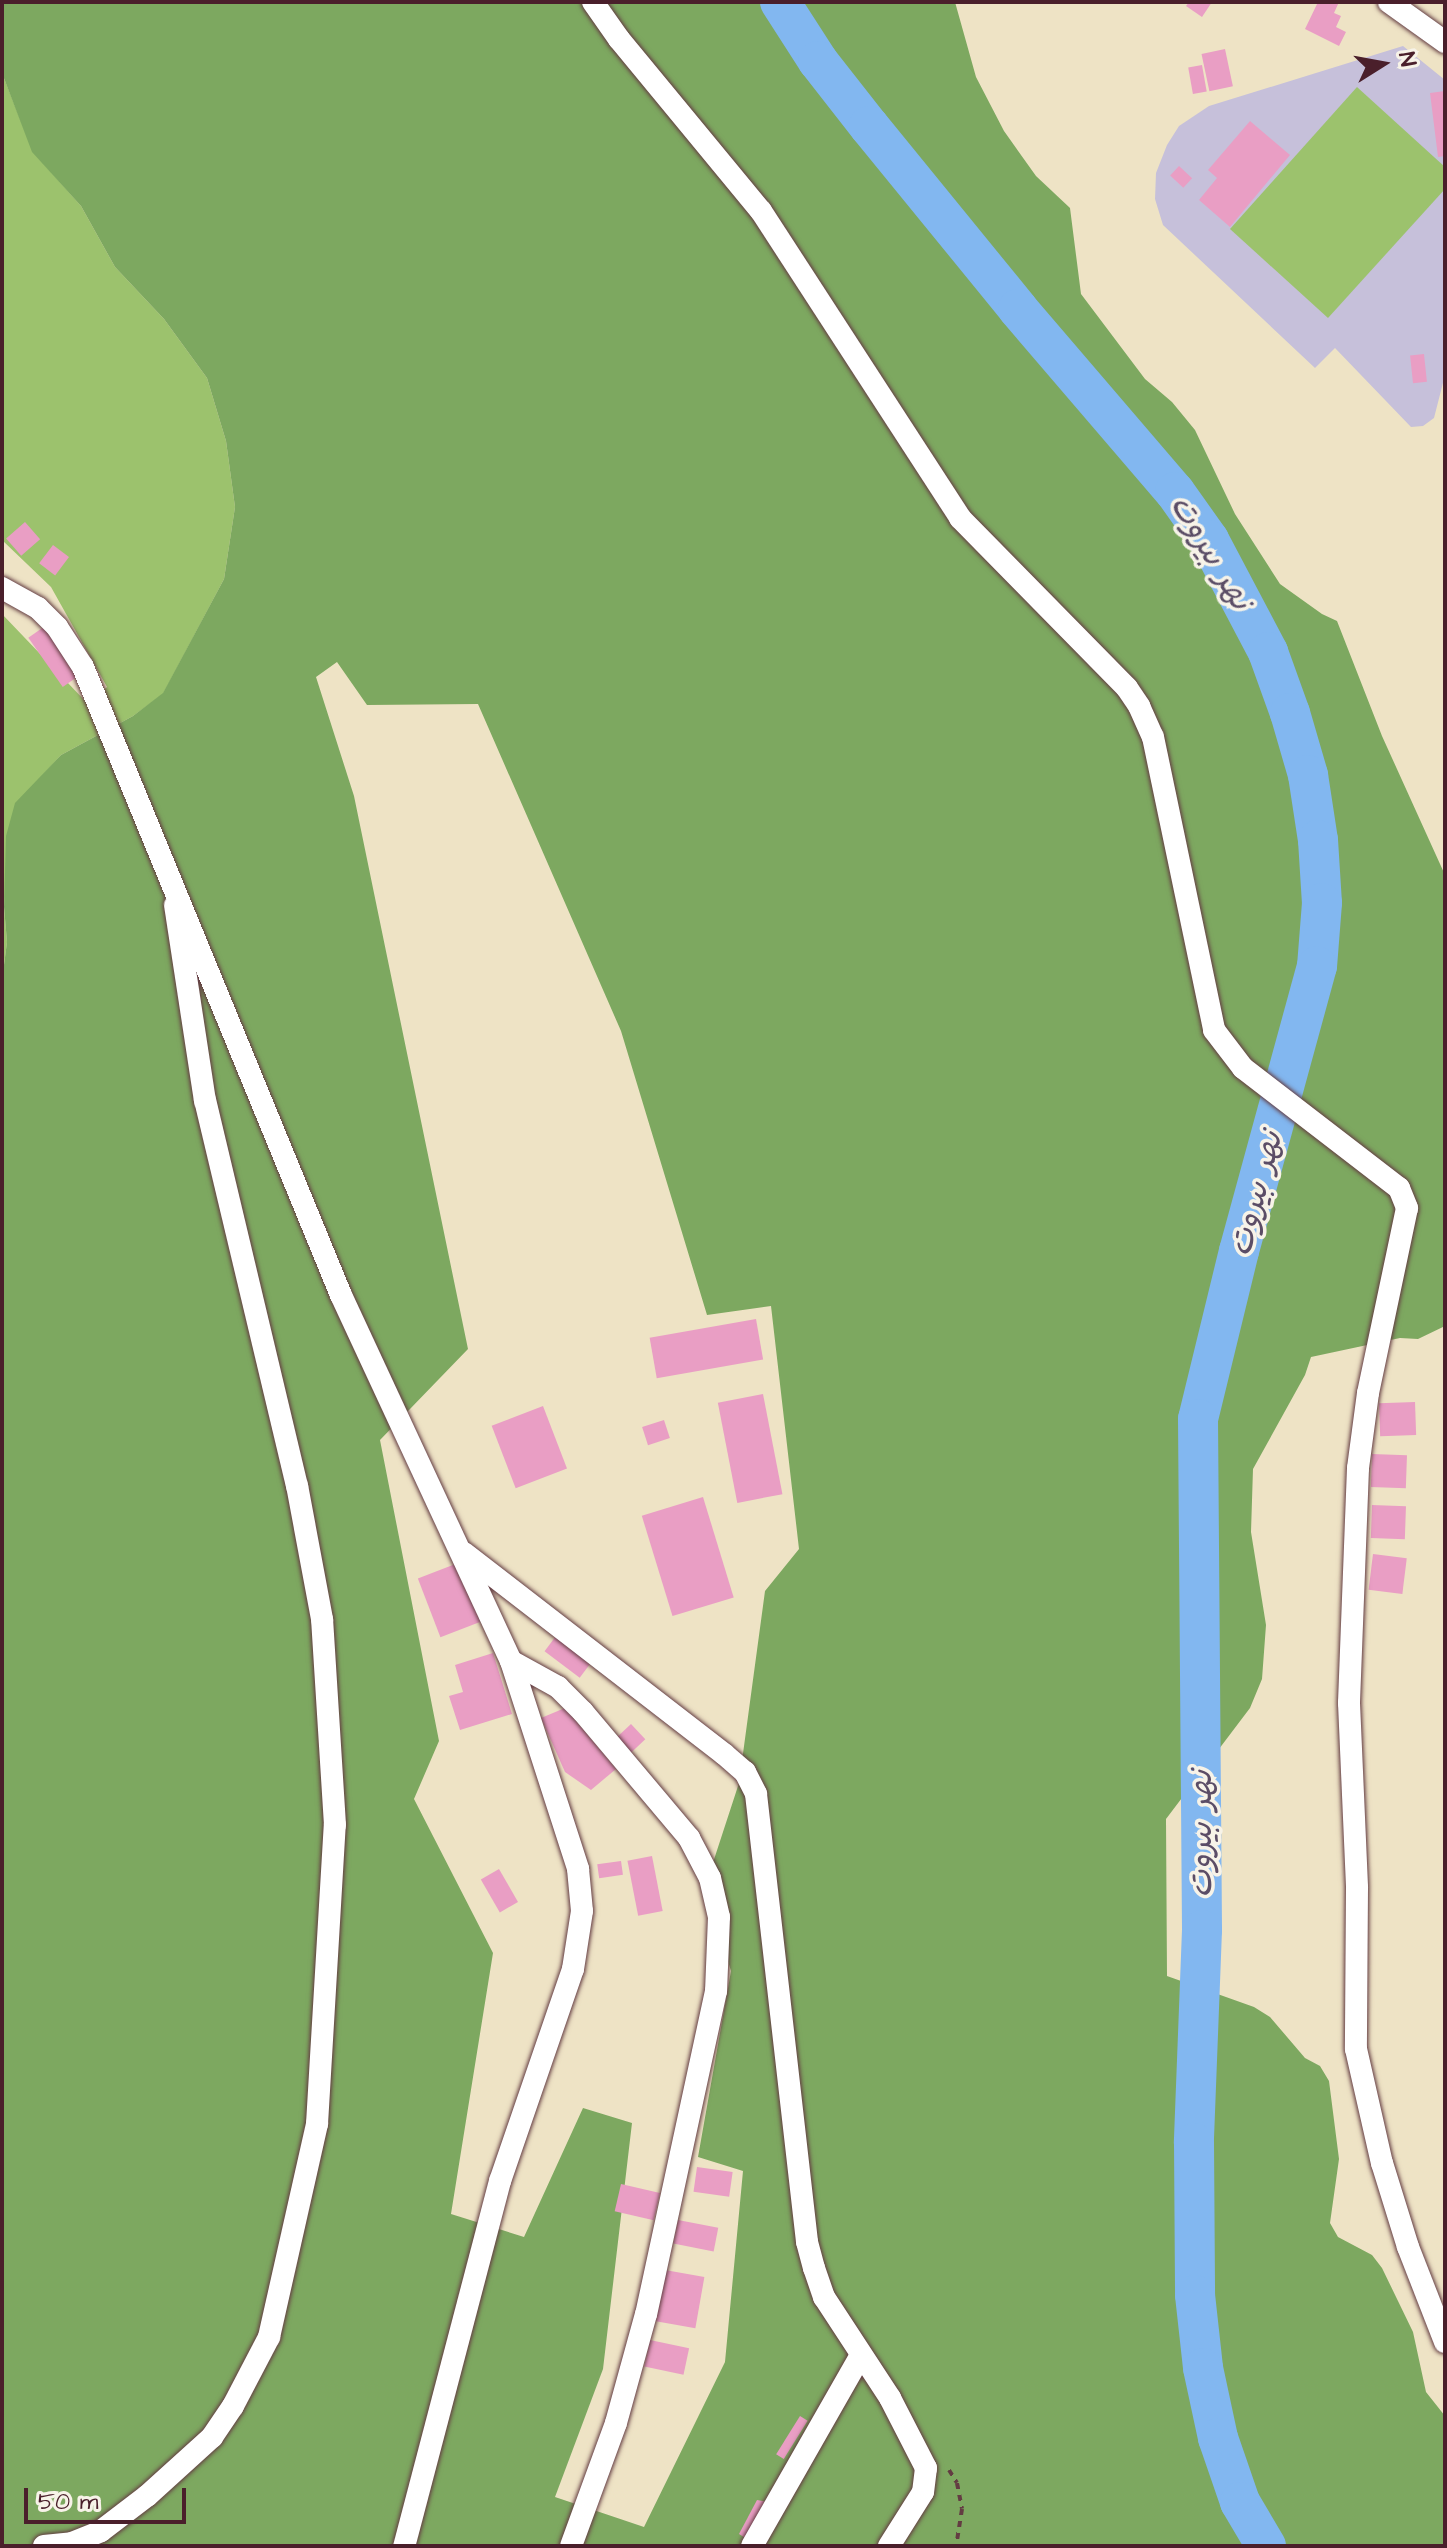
<!DOCTYPE html>
<meta charset="utf-8">
<style>
body{margin:0}
#map{position:relative;width:1447px;height:2548px;overflow:hidden;background:#eee3c5;font-family:"Architects Daughter","Playpen Sans Arabic",sans-serif}
div>[style]{position:absolute}
.industrial>*{inset:0;background:#c6c0da}
.green>*{inset:0;background:#9cc26d}
.forest>*{inset:0;background:#7da860}
.river>*{height:40px;margin:-20px;padding:0 20px;transform-origin:20px;border-radius:20px;background:#82b7f0}
.building>*{inset:0;background:#e99ec4;transform-origin:0 0}
.path>*{height:4px;margin-top:-2px;transform-origin:0;background:repeating-linear-gradient(90deg,#633c42 0 6px,transparent 0 12px)}
.roads{filter:drop-shadow(0 0 2px #633c42) drop-shadow(0 0 2px #633c42)}
.minor>*{height:22px;margin:-11px;padding:0 11px;transform-origin:11px;border-radius:11px;background:#fff}
span{translate:-50% -50%;white-space:nowrap;text-align:center;line-height:1.15;-webkit-text-stroke:7px #f7f3e8;paint-order:stroke}
.water-label{font-size:32px;color:#5b4d66;font-style:italic}
.frame{position:absolute;inset:0;border:4px solid #4a1f2b;pointer-events:none}
.north{position:absolute;left:1343px;top:24px;width:80px;height:80px;-webkit-text-stroke:6px #f7f3e8;paint-order:stroke;rotate:79deg;font-size:22px;font-weight:700;line-height:32px;text-align:center;color:#4a1f2b}
.north::after{content:'';display:block;margin:auto;width:28px;height:36px;background:#4a1f2b;clip-path:polygon(50% 0,100% 100%,50% 72%,0 100%)}
.scale{position:absolute;left:24px;top:2488px;width:162px;height:36px;box-sizing:border-box;border:4px solid #4a1f2b;border-top:0;padding-left:10px;font-size:24px;line-height:28px;white-space:nowrap;color:#4a1f2b;-webkit-text-stroke:6px #f7f3e8;paint-order:stroke}
</style>
<div id="map">
<div class="industrial">
<div style="clip-path:polygon(1403px 46px,1445px 80px,1445px 375px,1434px 418px,1423px 426px,1411px 427px,1335px 348px,1315px 368px,1163px 225px,1155px 199px,1156px 173px,1167px 145px,1179px 126px,1209px 106px)"></div>
</div>
<div class="green">
<div style="clip-path:polygon(2px 73px,33px 152px,81px 206px,115px 267px,164px 319px,207px 378px,226px 441px,235px 507px,224px 579px,163px 694px,133px 716px,61px 755px,39px 779px,7px 875px,4px 907px,7px 942px,2px 980px,2px 614px,88px 704px,107px 687px,51px 587px,2px 540px)"></div>
<div style="clip-path:polygon(1357px 87px,1445px 167px,1445px 189px,1328px 318px,1230px 229px)"></div>
</div>
<div class="forest">
<div style="clip-path:polygon(evenodd,2px 2px,955px 2px,976px 77px,1004px 131px,1036px 176px,1070px 208px,1081px 294px,1145px 379px,1172px 402px,1195px 430px,1235px 514px,1280px 584px,1322px 614px,1337px 621px,1382px 736px,1445px 875px,1445px 1326px,1418px 1339px,1400px 1338px,1311px 1357px,1305px 1375px,1253px 1469px,1251px 1532px,1266px 1625px,1262px 1679px,1250px 1708px,1166px 1819px,1167px 1976px,1254px 2007px,1270px 2017px,1305px 2058px,1320px 2066px,1329px 2081px,1339px 2159px,1330px 2223px,1338px 2237px,1372px 2255px,1382px 2268px,1413px 2332px,1426px 2392px,1445px 2416px,1445px 2546px,2px 2546px,2px 980px,7px 942px,4px 907px,6px 836px,15px 803px,61px 755px,133px 716px,163px 693px,224px 579px,235px 507px,226px 441px,207px 378px,164px 319px,115px 267px,81px 206px,32px 152px,2px 73px,2px 2px,337px 662px,367px 705px,478px 704px,621px 1031px,707px 1315px,771px 1306px,799px 1549px,765px 1591px,739px 1783px,705px 1887px,731px 1971px,698px 2157px,743px 2171px,725px 2362px,644px 2527px,555px 2497px,603px 2369px,632px 2123px,583px 2108px,524px 2237px,451px 2214px,493px 1953px,414px 1799px,439px 1741px,380px 1440px,468px 1349px,354px 796px,316px 677px,337px 662px)"></div>
</div>
<div class="river">
<div style="left:780px;top:2px;width:70px;rotate:57.2deg"></div>
<div style="left:818px;top:61px;width:83px;rotate:51.9deg"></div>
<div style="left:869px;top:126px;width:236px;rotate:50.8deg"></div>
<div style="left:1018px;top:309px;width:241px;rotate:49.4deg"></div>
<div style="left:1175px;top:492px;width:59px;rotate:54.7deg"></div>
<div style="left:1209px;top:540px;width:127px;rotate:62.2deg"></div>
<div style="left:1268px;top:652px;width:65px;rotate:70.2deg"></div>
<div style="left:1290px;top:713px;width:65px;rotate:73.8deg"></div>
<div style="left:1308px;top:775px;width:66px;rotate:81.3deg"></div>
<div style="left:1318px;top:840px;width:63px;rotate:86.4deg"></div>
<div style="left:1322px;top:903px;width:63px;rotate:94.5deg"></div>
<div style="left:1317px;top:966px;width:295px;rotate:105.3deg"></div>
<div style="left:1239px;top:1251px;width:173px;rotate:103.7deg"></div>
<div style="left:1198px;top:1419px;width:511px;rotate:89.55deg"></div>
<div style="left:1202px;top:1930px;width:213px;rotate:92.2deg"></div>
<div style="left:1194px;top:2143px;width:152px;rotate:89.6deg"></div>
<div style="left:1195px;top:2295px;width:73px;rotate:83.7deg"></div>
<div style="left:1203px;top:2368px;width:72px;rotate:77.9deg"></div>
<div style="left:1218px;top:2438px;width:68px;rotate:71deg"></div>
<div style="left:1240px;top:2502px;width:51px;rotate:59.4deg"></div>
</div>
<div class="building">
<div style="clip-path:polygon(1189px 2px,1212px 2px,1202px 17px,1186px 6px)"></div>
<div style="clip-path:polygon(1318px 2px,1339px 2px,1334px 13px,1341px 16px,1336px 27px,1346px 32px,1339px 46px,1305px 29px)"></div>
<div style="left:1225px;top:49px;width:38px;height:24px;rotate:78deg"></div>
<div style="left:1202px;top:65px;width:27px;height:14px;rotate:80deg"></div>
<div style="clip-path:polygon(1445px 91px,1445px 156px,1438px 157px,1430px 93px)"></div>
<div style="clip-path:polygon(1250px 121px,1290px 155px,1230px 227px,1199px 200px,1217px 178px,1208px 170px)"></div>
<div style="left:1179px;top:166px;width:18px;height:13px;rotate:43deg"></div>
<div style="left:1424px;top:354px;width:28px;height:14px;rotate:84deg"></div>
<div style="left:25px;top:522px;width:23px;height:25px;rotate:49deg"></div>
<div style="left:53px;top:545px;width:20px;height:23px;rotate:37deg"></div>
<div style="left:48px;top:624px;width:60px;height:24px;rotate:55deg"></div>
<div style="left:756px;top:1319px;width:41px;height:108px;rotate:80deg"></div>
<div style="left:763px;top:1394px;width:102px;height:46px;rotate:79deg"></div>
<div style="left:1415px;top:1402px;width:33px;height:36px;rotate:88deg"></div>
<div style="left:543px;top:1406px;width:67px;height:55px;rotate:69deg"></div>
<div style="left:664px;top:1420px;width:19px;height:23px;rotate:72deg"></div>
<div style="left:1372px;top:1454px;width:35px;height:33px;rotate:2deg"></div>
<div style="left:703px;top:1497px;width:105px;height:64px;rotate:73deg"></div>
<div style="left:1372px;top:1505px;width:34px;height:33px;rotate:2deg"></div>
<div style="left:1373px;top:1554px;width:34px;height:36px;rotate:7deg"></div>
<div style="left:458px;top:1563px;width:63px;height:43px;rotate:69deg"></div>
<div style="left:556px;top:1636px;width:44px;height:19px;rotate:37deg"></div>
<div style="clip-path:polygon(493px 1653px,512px 1714px,460px 1730px,449px 1696px,463px 1692px,455px 1665px)"></div>
<div style="clip-path:polygon(565px 1708px,616px 1769px,591px 1790px,565px 1772px,541px 1718px)"></div>
<div style="left:631px;top:1724px;width:21px;height:23px;rotate:47deg"></div>
<div style="left:652px;top:1856px;width:56px;height:25px;rotate:79deg"></div>
<div style="left:621px;top:1861px;width:14px;height:24px;rotate:82deg"></div>
<div style="left:499px;top:1869px;width:38px;height:21px;rotate:60deg"></div>
<div style="left:697px;top:2167px;width:36px;height:25px;rotate:8deg"></div>
<div style="left:621px;top:2184px;width:40px;height:28px;rotate:13deg"></div>
<div style="left:678px;top:2220px;width:41px;height:24px;rotate:11deg"></div>
<div style="left:665px;top:2270px;width:40px;height:52px;rotate:10deg"></div>
<div style="left:650px;top:2340px;width:40px;height:27px;rotate:12deg"></div>
<div style="left:800px;top:2416px;width:9px;height:45px;rotate:32deg"></div>
<div style="clip-path:polygon(757px 2500px,768px 2502px,747px 2539px,739px 2534px)"></div>
</div>
<div class="path">
<div style="left:949px;top:2470px;width:15px;rotate:58deg"></div>
<div style="left:957px;top:2483px;width:26px;rotate:79deg"></div>
<div style="left:962px;top:2509px;width:37px;rotate:99deg"></div>
</div>
<div class="roads">
<div class="minor">
<div style="left:593px;top:2px;width:45px;rotate:54.9deg"></div>
<div style="left:619px;top:39px;width:223px;rotate:50.5deg"></div>
<div style="left:761px;top:211px;width:366px;rotate:57deg"></div>
<div style="left:960px;top:518px;width:238px;rotate:45.5deg"></div>
<div style="left:1127px;top:688px;width:22px;rotate:56deg"></div>
<div style="left:1139px;top:706px;width:34px;rotate:66deg"></div>
<div style="left:1153px;top:737px;width:299px;rotate:78.2deg"></div>
<div style="left:1214px;top:1030px;width:48px;rotate:52.7deg"></div>
<div style="left:1243px;top:1068px;width:197px;rotate:37.6deg"></div>
<div style="left:1399px;top:1188px;width:22px;rotate:68deg"></div>
<div style="left:1407px;top:1208px;width:189px;rotate:101.9deg"></div>
<div style="left:1368px;top:1393px;width:76px;rotate:97.6deg"></div>
<div style="left:1358px;top:1468px;width:235px;rotate:92.2deg"></div>
<div style="left:1349px;top:1703px;width:185px;rotate:87.5deg"></div>
<div style="left:1357px;top:1888px;width:161px;rotate:90.4deg"></div>
<div style="left:1356px;top:2049px;width:117px;rotate:77.2deg"></div>
<div style="left:1382px;top:2163px;width:88px;rotate:72.8deg"></div>
<div style="left:1408px;top:2247px;width:102px;rotate:68.7deg"></div>
<div style="left:1389px;top:2px;width:69px;rotate:35.5deg"></div>
<div style="left:2px;top:588px;width:41px;rotate:29.1deg"></div>
<div style="left:38px;top:608px;width:27px;rotate:45deg"></div>
<div style="left:57px;top:627px;width:48px;rotate:57deg"></div>
<div style="left:83px;top:667px;width:679px;rotate:67.67deg"></div>
<div style="left:341px;top:1295px;width:404px;rotate:65.1deg"></div>
<div style="left:511px;top:1661px;width:219px;rotate:72.1deg"></div>
<div style="left:578px;top:1869px;width:42px;rotate:84.6deg"></div>
<div style="left:582px;top:1911px;width:59px;rotate:98.8deg"></div>
<div style="left:573px;top:1969px;width:224px;rotate:109deg"></div>
<div style="left:500px;top:2181px;width:377px;rotate:104.7deg"></div>
<div style="left:464px;top:1553px;width:329px;rotate:37.7deg"></div>
<div style="left:724px;top:1754px;width:28px;rotate:41deg"></div>
<div style="left:745px;top:1772px;width:25px;rotate:63deg"></div>
<div style="left:756px;top:1794px;width:451px;rotate:83.5deg"></div>
<div style="left:807px;top:2242px;width:27px;rotate:75deg"></div>
<div style="left:814px;top:2268px;width:31px;rotate:71deg"></div>
<div style="left:824px;top:2297px;width:121px;rotate:56.8deg"></div>
<div style="left:890px;top:2398px;width:79px;rotate:62.8deg"></div>
<div style="left:926px;top:2468px;width:24px;rotate:97deg"></div>
<div style="left:923px;top:2492px;width:64px;rotate:122.2deg"></div>
<div style="left:511px;top:1661px;width:54px;rotate:29deg"></div>
<div style="left:558px;top:1687px;width:35px;rotate:45deg"></div>
<div style="left:583px;top:1712px;width:165px;rotate:49.9deg"></div>
<div style="left:689px;top:1838px;width:45px;rotate:62.3deg"></div>
<div style="left:710px;top:1878px;width:40px;rotate:77deg"></div>
<div style="left:719px;top:1917px;width:74px;rotate:92.3deg"></div>
<div style="left:716px;top:1991px;width:330px;rotate:102.2deg"></div>
<div style="left:646px;top:2314px;width:113px;rotate:105.4deg"></div>
<div style="left:616px;top:2423px;width:131px;rotate:110.1deg"></div>
<div style="left:44px;top:2546px;width:28px;rotate:-6deg"></div>
<div style="left:72px;top:2543px;width:31px;rotate:-22deg"></div>
<div style="left:101px;top:2531px;width:58px;rotate:-37.3deg"></div>
<div style="left:147px;top:2496px;width:88px;rotate:-42.2deg"></div>
<div style="left:212px;top:2437px;width:37px;rotate:-56deg"></div>
<div style="left:233px;top:2406px;width:78px;rotate:-62.4deg"></div>
<div style="left:269px;top:2337px;width:218px;rotate:-77.3deg"></div>
<div style="left:317px;top:2124px;width:300px;rotate:-86.6deg"></div>
<div style="left:335px;top:1825px;width:206px;rotate:-93.6deg"></div>
<div style="left:322px;top:1619px;width:135px;rotate:-100.6deg"></div>
<div style="left:297px;top:1486px;width:396px;rotate:-103.4deg"></div>
<div style="left:205px;top:1101px;width:198px;rotate:-98.7deg"></div>
<div style="left:752px;top:2546px;width:220px;rotate:-60.3deg"></div>
</div>
</div>
<div class="water-label">
<span style="left:1210px;top:553px;rotate:59deg">نهر بيروت</span>
<span style="left:1257px;top:1194px;rotate:-75deg">نهر بيروت</span>
<span style="left:1202px;top:1834px;rotate:-90deg">نهر بيروت</span>
</div>
<div class="frame"></div>
<div class="north">N</div>
<div class="scale">50 m</div>
</div>
